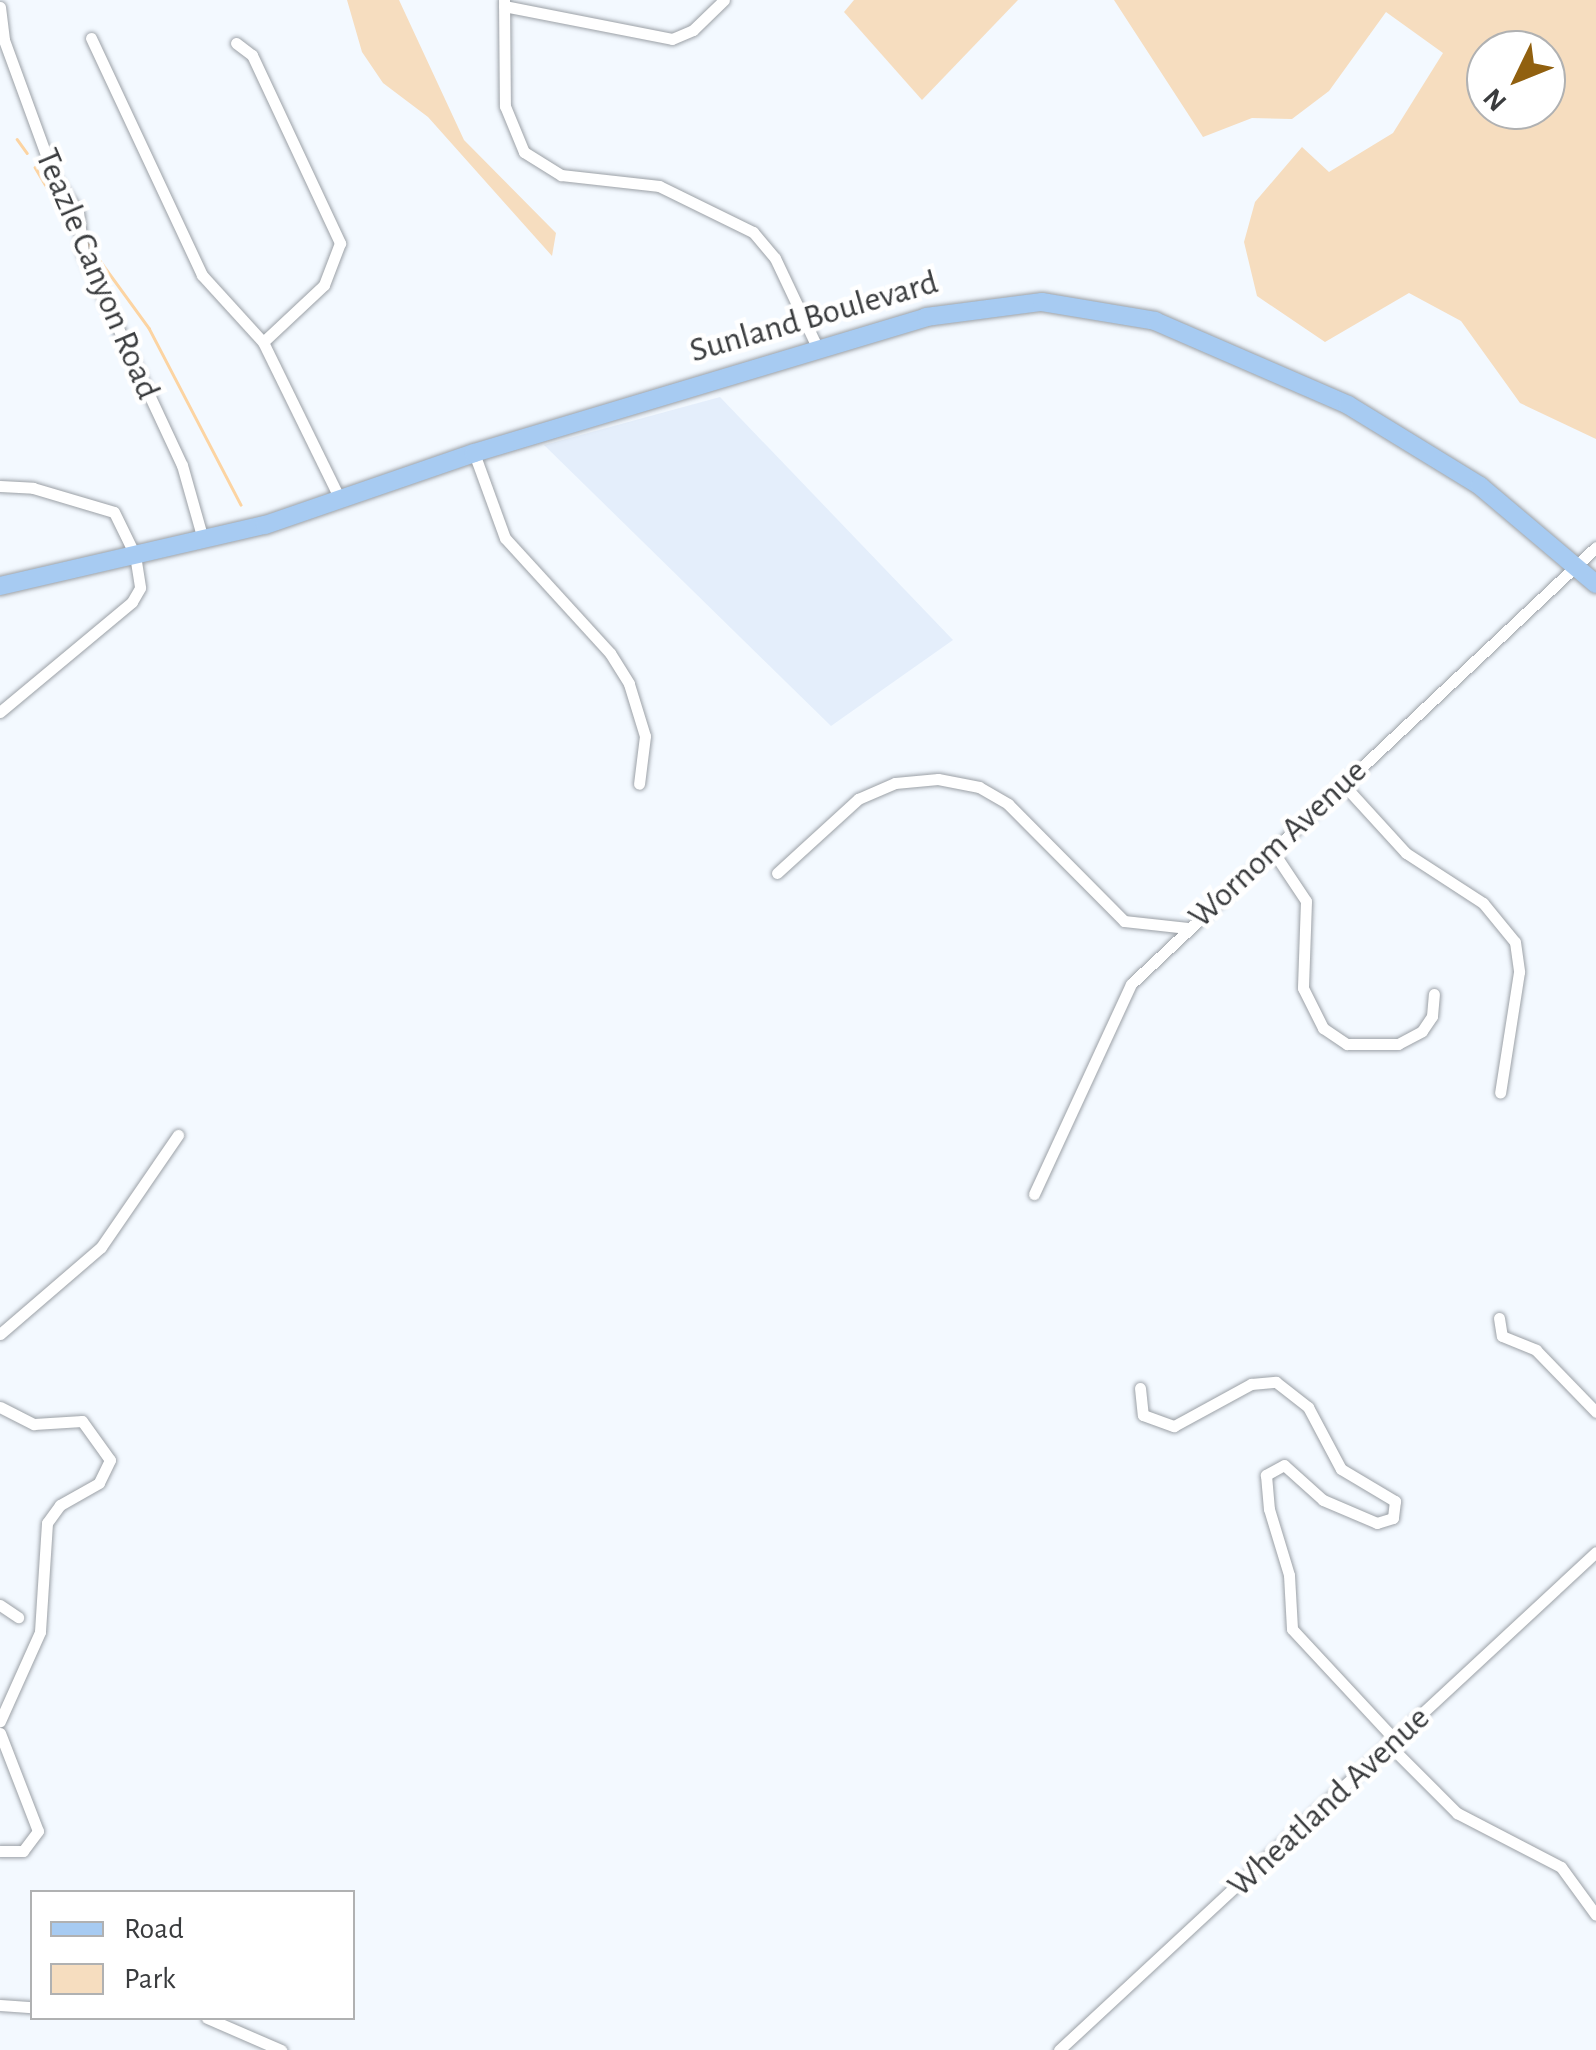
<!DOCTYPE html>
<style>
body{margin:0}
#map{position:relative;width:1596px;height:2050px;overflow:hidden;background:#f3f9ff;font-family:"Alegreya Sans",sans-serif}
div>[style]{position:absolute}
.built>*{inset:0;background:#e4eefb}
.green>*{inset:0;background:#f6ddbf}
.stream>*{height:2.5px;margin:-1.25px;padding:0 1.25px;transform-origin:1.25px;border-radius:1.25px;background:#fcd4a2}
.roads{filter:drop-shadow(0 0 2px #9ca1a7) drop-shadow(0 0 2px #9ca1a7)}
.minor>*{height:11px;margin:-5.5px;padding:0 5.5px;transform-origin:5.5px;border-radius:5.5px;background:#fff}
.primary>*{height:18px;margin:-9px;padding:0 9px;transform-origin:9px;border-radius:9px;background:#a7cbf2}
span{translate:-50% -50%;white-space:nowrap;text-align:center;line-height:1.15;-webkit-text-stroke:9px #fff;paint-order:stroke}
.street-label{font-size:35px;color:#3a3c3e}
.legend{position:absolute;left:30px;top:1890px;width:325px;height:130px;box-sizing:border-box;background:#fff;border:2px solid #b0b1b2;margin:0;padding:12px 18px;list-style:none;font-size:30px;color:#3a3c3e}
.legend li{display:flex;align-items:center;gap:20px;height:50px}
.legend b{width:50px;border:2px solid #b0b1b2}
.north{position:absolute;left:1466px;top:30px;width:100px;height:100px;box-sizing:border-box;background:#fff;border:2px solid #b0b1b2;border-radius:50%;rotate:227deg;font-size:28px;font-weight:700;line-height:40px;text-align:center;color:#3a3c3e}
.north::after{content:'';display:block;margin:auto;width:35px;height:45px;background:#91600f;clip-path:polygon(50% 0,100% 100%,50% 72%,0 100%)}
</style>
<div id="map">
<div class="built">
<div style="clip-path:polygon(720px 397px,953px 640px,831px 726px,544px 445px)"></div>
</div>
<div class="green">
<div style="clip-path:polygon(347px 0,399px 0,464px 140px,556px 233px,552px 256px,428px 117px,383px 83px,362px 52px)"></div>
<div style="clip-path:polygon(854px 0,1018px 0,922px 100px,844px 12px)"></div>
<div style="clip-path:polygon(evenodd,1114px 0,1596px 0,1596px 439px,1520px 403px,1461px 321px,1409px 293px,1325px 342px,1257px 296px,1244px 242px,1255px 202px,1302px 147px,1329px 172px,1393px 133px,1443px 53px,1386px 12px,1329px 91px,1292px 119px,1252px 118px,1203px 137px,1114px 0,1486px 50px,1546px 50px,1546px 110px,1486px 110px,1486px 50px)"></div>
</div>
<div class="stream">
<div style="left:17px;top:139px;width:17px;rotate:54deg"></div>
<div style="left:35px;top:167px;width:65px;rotate:59.5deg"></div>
<div style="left:85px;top:240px;width:109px;rotate:54deg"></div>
<div style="left:149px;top:328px;width:199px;rotate:62.5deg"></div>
</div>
<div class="roads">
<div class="minor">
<div style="left:504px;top:0;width:106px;rotate:89.5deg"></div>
<div style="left:505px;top:106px;width:50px;rotate:67.6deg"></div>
<div style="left:524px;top:152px;width:44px;rotate:31.9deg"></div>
<div style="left:561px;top:175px;width:99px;rotate:6.4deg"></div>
<div style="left:659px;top:186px;width:105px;rotate:26.1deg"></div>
<div style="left:753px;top:232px;width:34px;rotate:50deg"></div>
<div style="left:775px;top:258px;width:101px;rotate:64.7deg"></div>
<div style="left:504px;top:6px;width:171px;rotate:11.1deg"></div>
<div style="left:672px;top:39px;width:23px;rotate:-23deg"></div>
<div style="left:693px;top:30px;width:43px;rotate:-44.1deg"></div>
<div style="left:0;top:7px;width:33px;rotate:83deg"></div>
<div style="left:4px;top:40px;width:146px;rotate:69.9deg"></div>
<div style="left:54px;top:177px;width:42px;rotate:55.6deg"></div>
<div style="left:78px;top:212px;width:41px;rotate:83deg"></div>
<div style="left:83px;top:253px;width:234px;rotate:65deg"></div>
<div style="left:182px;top:465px;width:77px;rotate:74.2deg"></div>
<div style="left:91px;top:38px;width:262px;rotate:64.9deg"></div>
<div style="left:202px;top:275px;width:91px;rotate:47.7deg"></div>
<div style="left:263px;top:342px;width:177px;rotate:63.9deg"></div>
<div style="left:236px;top:43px;width:20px;rotate:37deg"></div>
<div style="left:252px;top:55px;width:208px;rotate:64.9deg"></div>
<div style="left:340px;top:243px;width:45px;rotate:110.9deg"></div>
<div style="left:324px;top:285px;width:83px;rotate:136.9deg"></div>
<div style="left:474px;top:453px;width:90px;rotate:70deg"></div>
<div style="left:505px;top:538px;width:156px;rotate:47.6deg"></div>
<div style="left:610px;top:653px;width:36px;rotate:58deg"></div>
<div style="left:629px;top:684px;width:54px;rotate:72.9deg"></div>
<div style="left:645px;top:736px;width:48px;rotate:97.1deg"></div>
<div style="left:0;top:486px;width:33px;rotate:3deg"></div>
<div style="left:33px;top:488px;width:84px;rotate:16.5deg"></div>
<div style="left:114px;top:512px;width:48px;rotate:64deg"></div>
<div style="left:135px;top:555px;width:33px;rotate:81deg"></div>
<div style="left:140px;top:588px;width:16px;rotate:120deg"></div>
<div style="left:132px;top:602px;width:172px;rotate:140.2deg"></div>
<div style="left:1342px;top:783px;width:95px;rotate:47.6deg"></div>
<div style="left:1406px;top:853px;width:92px;rotate:33deg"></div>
<div style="left:1483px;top:903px;width:50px;rotate:50.6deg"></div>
<div style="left:1515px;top:942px;width:30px;rotate:82deg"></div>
<div style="left:1519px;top:972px;width:122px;rotate:98.9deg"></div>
<div style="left:1272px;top:850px;width:61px;rotate:56.3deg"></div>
<div style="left:1306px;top:901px;width:87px;rotate:92deg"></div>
<div style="left:1303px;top:988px;width:45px;rotate:63.4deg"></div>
<div style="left:1323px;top:1028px;width:29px;rotate:34deg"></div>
<div style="left:1347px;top:1044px;width:51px"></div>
<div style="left:1398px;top:1044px;width:27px;rotate:-28deg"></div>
<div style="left:1422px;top:1031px;width:18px;rotate:-56deg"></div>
<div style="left:1432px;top:1016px;width:22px;rotate:-85deg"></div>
<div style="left:777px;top:873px;width:110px;rotate:-42.4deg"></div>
<div style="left:858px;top:799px;width:40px;rotate:-23.4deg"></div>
<div style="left:895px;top:783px;width:43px;rotate:-5.3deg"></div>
<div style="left:938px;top:779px;width:42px;rotate:11deg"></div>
<div style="left:979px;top:787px;width:34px;rotate:30deg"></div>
<div style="left:1008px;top:804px;width:165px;rotate:45.2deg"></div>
<div style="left:1124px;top:921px;width:64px;rotate:6.2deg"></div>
<div style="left:1034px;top:1194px;width:231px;rotate:-65.2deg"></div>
<div style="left:1131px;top:984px;width:638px;rotate:-43.22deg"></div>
<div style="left:1499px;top:1318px;width:18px;rotate:81deg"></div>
<div style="left:1502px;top:1336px;width:37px;rotate:22deg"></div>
<div style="left:1536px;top:1350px;width:86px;rotate:45.9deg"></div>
<div style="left:0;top:1334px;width:133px;rotate:-40.7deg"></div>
<div style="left:101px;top:1247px;width:136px;rotate:-55.5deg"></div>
<div style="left:1140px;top:1388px;width:27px;rotate:84deg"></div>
<div style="left:1143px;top:1415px;width:33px;rotate:20deg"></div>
<div style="left:1174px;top:1426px;width:88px;rotate:-28.6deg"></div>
<div style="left:1251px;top:1384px;width:25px;rotate:-5deg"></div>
<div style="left:1276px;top:1382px;width:41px;rotate:38deg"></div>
<div style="left:1308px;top:1407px;width:70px;rotate:62deg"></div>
<div style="left:1341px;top:1469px;width:63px;rotate:30.7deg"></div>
<div style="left:1395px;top:1501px;width:17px;rotate:97deg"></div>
<div style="left:1393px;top:1518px;width:17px;rotate:163deg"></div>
<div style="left:1377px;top:1523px;width:59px;rotate:-156.9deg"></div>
<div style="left:1323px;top:1500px;width:52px;rotate:-138.1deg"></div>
<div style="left:1284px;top:1465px;width:21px;rotate:151deg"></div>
<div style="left:1266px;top:1475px;width:34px;rotate:85deg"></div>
<div style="left:1269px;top:1509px;width:69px;rotate:73.1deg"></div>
<div style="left:1289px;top:1575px;width:54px;rotate:86.8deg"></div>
<div style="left:1292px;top:1629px;width:153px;rotate:47.1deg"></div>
<div style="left:0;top:1407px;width:38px;rotate:27deg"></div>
<div style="left:34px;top:1424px;width:48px;rotate:-3.6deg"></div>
<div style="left:82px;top:1421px;width:48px;rotate:54.3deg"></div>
<div style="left:110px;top:1460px;width:25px;rotate:116deg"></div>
<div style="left:99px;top:1483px;width:45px;rotate:150.6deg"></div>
<div style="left:60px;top:1505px;width:22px;rotate:126deg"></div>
<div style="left:47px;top:1523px;width:109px;rotate:93.7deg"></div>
<div style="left:40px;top:1632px;width:98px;rotate:114.2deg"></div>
<div style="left:0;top:1605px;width:22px;rotate:34deg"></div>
<div style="left:0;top:1733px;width:105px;rotate:68.8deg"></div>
<div style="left:38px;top:1831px;width:25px;rotate:127deg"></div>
<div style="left:23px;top:1851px;width:23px;rotate:180deg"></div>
<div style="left:1390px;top:1746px;width:95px;rotate:45deg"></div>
<div style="left:1457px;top:1813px;width:117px;rotate:27.4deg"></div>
<div style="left:1561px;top:1867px;width:59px;rotate:53.9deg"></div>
<div style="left:0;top:2005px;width:32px;rotate:4deg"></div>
<div style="left:207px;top:2018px;width:81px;rotate:23.4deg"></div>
<div style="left:1059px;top:2050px;width:732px;rotate:-42.84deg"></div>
</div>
<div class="primary">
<div style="left:0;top:586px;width:272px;rotate:-13deg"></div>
<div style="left:265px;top:525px;width:221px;rotate:-19deg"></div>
<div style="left:474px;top:453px;width:472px;rotate:-16.7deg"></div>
<div style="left:926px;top:317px;width:117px;rotate:-7.4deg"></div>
<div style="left:1042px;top:302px;width:115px;rotate:9.5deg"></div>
<div style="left:1155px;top:321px;width:210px;rotate:23.5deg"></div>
<div style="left:1348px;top:405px;width:155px;rotate:31.5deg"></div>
<div style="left:1480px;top:486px;width:152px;rotate:40.2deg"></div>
</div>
</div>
<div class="street-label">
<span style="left:97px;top:274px;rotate:67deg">Teazle Canyon Road</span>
<span style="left:814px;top:317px;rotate:-16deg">Sunland Boulevard</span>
<span style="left:1278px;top:844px;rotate:-43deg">Wornom Avenue</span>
<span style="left:1329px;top:1802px;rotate:-43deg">Wheatland Avenue</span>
</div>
<ul class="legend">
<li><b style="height:12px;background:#a7cbf2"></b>Road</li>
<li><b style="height:28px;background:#f6ddbf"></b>Park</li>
</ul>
<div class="north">N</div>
</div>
